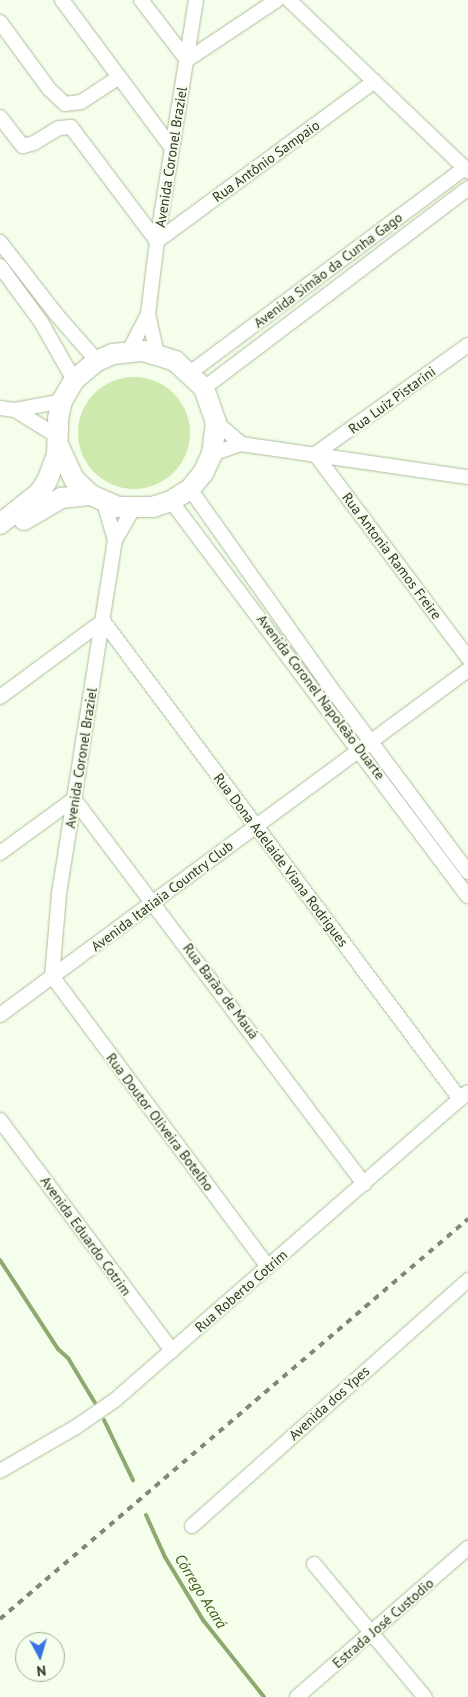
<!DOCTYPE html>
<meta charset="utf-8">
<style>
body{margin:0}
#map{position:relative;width:468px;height:1697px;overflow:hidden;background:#f4feea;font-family:"PT Sans",sans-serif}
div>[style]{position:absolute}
.green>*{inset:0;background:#cde9ae}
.round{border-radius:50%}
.stream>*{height:4px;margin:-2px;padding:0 2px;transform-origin:2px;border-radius:2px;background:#8ea96f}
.roads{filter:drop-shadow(0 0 1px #acbc9c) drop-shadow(0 0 1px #acbc9c)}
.street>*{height:14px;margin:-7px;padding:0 7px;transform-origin:7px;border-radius:7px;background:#fff}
.secondary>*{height:20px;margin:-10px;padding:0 10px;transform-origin:10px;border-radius:10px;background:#fff}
.rail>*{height:4px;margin-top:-2px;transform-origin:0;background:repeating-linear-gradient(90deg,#808878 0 6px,transparent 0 12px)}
span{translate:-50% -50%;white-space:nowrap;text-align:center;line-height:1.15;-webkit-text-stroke:4px #f4feea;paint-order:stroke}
.street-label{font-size:14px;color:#2d3326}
.water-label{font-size:15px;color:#3e5718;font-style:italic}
.north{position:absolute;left:15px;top:1632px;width:50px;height:50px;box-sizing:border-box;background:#f4feea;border:1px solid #a4ad9c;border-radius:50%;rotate:174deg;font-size:14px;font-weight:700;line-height:20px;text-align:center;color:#2d3326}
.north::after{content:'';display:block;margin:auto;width:18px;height:22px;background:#3673e2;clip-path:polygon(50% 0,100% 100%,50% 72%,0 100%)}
</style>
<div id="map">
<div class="green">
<div class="round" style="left:78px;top:377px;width:112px;height:112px"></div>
</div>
<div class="stream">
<div style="left:0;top:1260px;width:106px;rotate:56.9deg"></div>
<div style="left:58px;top:1349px;width:13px;rotate:42deg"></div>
<div style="left:68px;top:1358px;width:52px;rotate:59deg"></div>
<div style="left:104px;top:1420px;width:67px;rotate:64.2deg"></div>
<div style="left:146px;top:1515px;width:46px;rotate:65.7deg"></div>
<div style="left:165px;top:1557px;width:74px;rotate:58.9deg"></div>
<div style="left:203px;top:1620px;width:98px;rotate:51.6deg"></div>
</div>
<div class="roads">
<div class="street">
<div style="left:62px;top:0;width:184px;rotate:53.4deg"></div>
<div style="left:141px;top:0;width:76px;rotate:52.5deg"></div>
<div style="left:187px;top:60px;width:108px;rotate:-33.7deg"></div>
<div style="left:289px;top:0;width:248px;rotate:43.7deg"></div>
<div style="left:0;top:22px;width:83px;rotate:53.8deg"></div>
<div style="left:49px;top:89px;width:22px;rotate:43deg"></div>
<div style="left:65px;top:104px;width:16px;rotate:-7deg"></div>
<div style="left:81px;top:102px;width:45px;rotate:-33.3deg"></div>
<div style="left:0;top:117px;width:37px;rotate:52deg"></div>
<div style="left:23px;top:146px;width:11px;rotate:-15deg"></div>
<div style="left:34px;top:143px;width:29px;rotate:-31deg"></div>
<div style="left:59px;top:128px;width:12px;rotate:-5deg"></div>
<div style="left:71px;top:127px;width:143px;rotate:53deg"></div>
<div style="left:157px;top:241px;width:270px;rotate:-36.3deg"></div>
<div style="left:0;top:242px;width:91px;rotate:52.1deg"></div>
<div style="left:56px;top:314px;width:62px;rotate:48.9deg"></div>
<div style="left:0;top:266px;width:69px;rotate:53.8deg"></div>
<div style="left:41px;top:322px;width:67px;rotate:60.4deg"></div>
<div style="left:468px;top:345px;width:188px;rotate:144.5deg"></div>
<div style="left:315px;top:454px;width:255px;rotate:53.1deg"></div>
<div style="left:129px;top:351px;width:42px;rotate:-62.8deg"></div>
<div style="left:157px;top:354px;width:41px;rotate:-102.7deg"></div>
<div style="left:148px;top:314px;width:74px;rotate:-83deg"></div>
<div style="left:157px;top:241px;width:244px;rotate:-80.8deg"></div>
<div style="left:191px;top:372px;width:342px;rotate:-36.7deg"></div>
<div style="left:204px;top:388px;width:331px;rotate:-37.1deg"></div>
<div style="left:0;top:408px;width:15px;rotate:8deg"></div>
<div style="left:15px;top:410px;width:48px;rotate:-10.8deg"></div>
<div style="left:15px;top:410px;width:49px;rotate:31.8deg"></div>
<div style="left:216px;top:422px;width:33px;rotate:41deg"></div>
<div style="left:212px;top:454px;width:31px;rotate:-19deg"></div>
<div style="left:241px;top:444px;width:229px;rotate:8.3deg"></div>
<div style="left:190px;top:489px;width:252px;rotate:54.7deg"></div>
<div style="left:336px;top:695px;width:221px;rotate:53.3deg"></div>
<div style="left:171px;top:501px;width:494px;rotate:53.1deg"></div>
<div style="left:104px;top:502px;width:40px;rotate:74deg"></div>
<div style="left:133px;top:509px;width:36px;rotate:120deg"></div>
<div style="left:115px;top:540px;width:359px;rotate:99deg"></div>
<div style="left:59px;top:895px;width:81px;rotate:94.9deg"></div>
<div style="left:52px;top:976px;width:362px;rotate:53.4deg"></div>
<div style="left:0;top:697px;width:128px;rotate:-36.4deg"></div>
<div style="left:103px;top:621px;width:597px;rotate:53.25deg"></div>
<div style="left:0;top:853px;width:92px;rotate:-36.1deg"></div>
<div style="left:74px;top:799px;width:482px;rotate:53deg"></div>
<div style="left:0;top:1015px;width:581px;rotate:-36.4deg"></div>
<div style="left:0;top:1120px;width:288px;rotate:53.3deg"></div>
<div style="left:0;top:1471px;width:88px;rotate:-30.1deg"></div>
<div style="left:76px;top:1427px;width:47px;rotate:-34.7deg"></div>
<div style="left:115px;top:1400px;width:468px;rotate:-41.1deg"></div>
<div style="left:192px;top:1526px;width:370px;rotate:-41.7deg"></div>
<div style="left:314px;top:1564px;width:173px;rotate:50.2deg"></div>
<div style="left:297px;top:1697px;width:227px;rotate:-41.1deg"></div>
</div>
<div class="secondary">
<div style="left:24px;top:520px;width:43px;rotate:-30.7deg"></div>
<div style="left:61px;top:498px;width:30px;rotate:-6deg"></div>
<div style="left:0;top:524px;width:50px;rotate:-38.5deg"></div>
<div style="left:39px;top:493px;width:14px;rotate:-56deg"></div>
<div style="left:47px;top:481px;width:28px;rotate:-69deg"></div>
<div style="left:57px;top:455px;width:37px;rotate:-88deg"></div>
<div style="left:58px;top:418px;width:17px;rotate:-77deg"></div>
<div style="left:62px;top:401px;width:24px;rotate:-60deg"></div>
<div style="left:74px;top:380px;width:30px;rotate:-40deg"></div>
<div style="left:97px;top:361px;width:17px;rotate:-24deg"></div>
<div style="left:113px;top:354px;width:30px;rotate:-6deg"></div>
<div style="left:143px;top:351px;width:34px;rotate:17deg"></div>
<div style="left:175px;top:361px;width:40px;rotate:43deg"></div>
<div style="left:204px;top:388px;width:36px;rotate:71deg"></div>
<div style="left:216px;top:422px;width:32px;rotate:97deg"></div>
<div style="left:212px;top:454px;width:21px;rotate:115deg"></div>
<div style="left:203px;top:473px;width:21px;rotate:129deg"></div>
<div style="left:190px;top:489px;width:22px;rotate:148deg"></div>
<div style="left:171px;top:501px;width:19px;rotate:162deg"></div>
<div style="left:153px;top:507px;width:35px;rotate:180deg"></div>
<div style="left:118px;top:507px;width:30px;rotate:-156deg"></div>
<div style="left:91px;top:495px;width:23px;rotate:-137deg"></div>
<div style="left:74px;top:479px;width:38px;rotate:-115deg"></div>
</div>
</div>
<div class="rail">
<div style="left:0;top:1619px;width:616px;rotate:-40.52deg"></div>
</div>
<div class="street-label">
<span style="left:171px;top:157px;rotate:-81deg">Avenida Coronel Braziel</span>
<span style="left:266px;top:161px;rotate:-36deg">Rua Antônio Sampaio</span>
<span style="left:328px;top:270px;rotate:-37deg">Avenida Simão da Cunha Gago</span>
<span style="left:392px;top:400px;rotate:-36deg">Rua Luiz Pistarini</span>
<span style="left:392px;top:556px;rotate:53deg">Rua Antonia Ramos Freire</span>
<span style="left:321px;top:697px;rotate:53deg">Avenida Coronel Napoleão Duarte</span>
<span style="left:81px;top:758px;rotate:-81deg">Avenida Coronel Braziel</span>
<span style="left:281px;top:860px;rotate:53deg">Rua Dona Adelaide Viana Rodrigues</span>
<span style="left:162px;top:896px;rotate:-37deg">Avenida Itatiaia Country Club</span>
<span style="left:221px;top:991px;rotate:53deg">Rua Barão de Mauá</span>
<span style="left:160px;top:1122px;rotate:53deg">Rua Doutor Oliveira Botelho</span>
<span style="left:86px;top:1236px;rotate:54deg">Avenida Eduardo Cotrim</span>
<span style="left:241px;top:1291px;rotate:-41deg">Rua Roberto Cotrim</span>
<span style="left:329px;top:1403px;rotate:-42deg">Avenida dos Ypes</span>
<span style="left:383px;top:1623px;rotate:-41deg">Estrada José Custodio</span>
</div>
<div class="water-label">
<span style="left:201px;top:1591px;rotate:58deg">Córrego Acará</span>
</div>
<div class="north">N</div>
</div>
